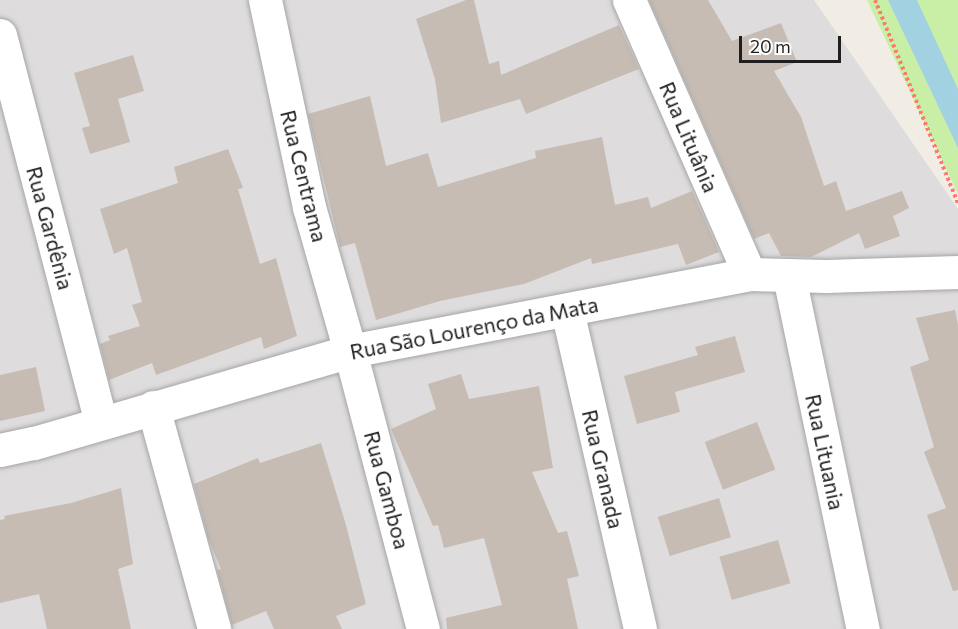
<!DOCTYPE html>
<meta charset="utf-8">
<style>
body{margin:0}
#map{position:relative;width:958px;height:629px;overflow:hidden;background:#f1ede5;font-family:Commissioner,sans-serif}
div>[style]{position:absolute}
.residential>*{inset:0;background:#dedcdc}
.grass>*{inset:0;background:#c9efa7}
.water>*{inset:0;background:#a2d2e2}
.building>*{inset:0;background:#c6bcb4;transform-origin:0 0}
.path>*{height:4px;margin-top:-2px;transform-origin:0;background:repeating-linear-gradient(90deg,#ff7a68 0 3px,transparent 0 6px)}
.roads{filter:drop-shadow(0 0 2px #a6a6a6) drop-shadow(0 0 2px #a6a6a6)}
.minor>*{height:33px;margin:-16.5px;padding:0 16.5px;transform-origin:16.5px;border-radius:16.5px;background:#fff}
span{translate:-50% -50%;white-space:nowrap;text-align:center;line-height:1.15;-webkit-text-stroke:5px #fff;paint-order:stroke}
.street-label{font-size:21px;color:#1f1f1f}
.scale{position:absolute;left:739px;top:36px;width:102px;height:27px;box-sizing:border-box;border:3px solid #1f1f1f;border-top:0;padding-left:8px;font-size:18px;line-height:21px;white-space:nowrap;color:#1f1f1f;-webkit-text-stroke:4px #fff;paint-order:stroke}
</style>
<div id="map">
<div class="residential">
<div style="clip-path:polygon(0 0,814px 0,958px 209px,958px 629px,0 629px)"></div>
</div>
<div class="grass">
<div style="clip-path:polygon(867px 0,958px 0,958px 194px)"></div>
</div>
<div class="water">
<div style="clip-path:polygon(888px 0,917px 0,958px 89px,958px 148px)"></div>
</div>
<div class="building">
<div style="clip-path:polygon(466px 0,474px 0,489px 64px,499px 61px,501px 75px,619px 25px,639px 69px,526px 114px,520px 99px,441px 123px,435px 79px,416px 19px)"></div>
<div style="clip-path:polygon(649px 0,708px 0,732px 41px,781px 23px,797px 62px,774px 71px,801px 117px,824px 186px,836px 181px,846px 211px,902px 191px,909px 208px,893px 216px,900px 236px,865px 249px,859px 233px,811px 257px,781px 256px,769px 233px,754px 239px)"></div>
<div style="clip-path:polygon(133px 55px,144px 91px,118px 99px,130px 142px,90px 154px,82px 128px,90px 126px,74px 73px)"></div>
<div style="clip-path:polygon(370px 96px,386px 166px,428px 153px,438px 187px,536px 158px,535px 151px,602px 137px,615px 205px,648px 197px,651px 208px,692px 191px,719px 252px,686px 265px,678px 244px,592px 264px,591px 258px,524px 284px,440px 301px,376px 320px,355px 243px,340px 247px,308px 114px)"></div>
<div style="clip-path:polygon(228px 149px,243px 188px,238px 189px,260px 264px,276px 258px,297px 336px,264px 349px,261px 337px,156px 375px,152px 363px,109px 380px,100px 344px,110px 340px,108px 336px,140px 326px,132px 305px,142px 302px,127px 248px,114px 254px,100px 209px,178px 183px,174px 167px)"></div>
<div style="clip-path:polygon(955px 310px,958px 325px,958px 590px,953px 591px,927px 515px,946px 508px,924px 452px,934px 447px,910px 367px,929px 360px,916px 318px)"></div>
<div style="clip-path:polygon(735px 336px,745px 372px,675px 392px,680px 412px,637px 424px,624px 376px,698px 355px,695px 347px)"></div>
<div style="clip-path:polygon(36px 367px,45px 411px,0 421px,0 375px)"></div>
<div style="clip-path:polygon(461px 374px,469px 399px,539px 386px,553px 468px,532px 472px,558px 533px,567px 531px,579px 576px,567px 579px,578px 629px,447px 629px,446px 618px,502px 605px,484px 538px,444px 548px,438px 525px,433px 526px,391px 429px,436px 409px,428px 384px)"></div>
<div style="left:757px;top:422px;width:51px;height:56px;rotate:69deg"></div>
<div style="clip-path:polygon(321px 443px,346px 525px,366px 604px,336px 616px,342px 629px,274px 629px,266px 611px,232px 625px,217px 570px,221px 569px,208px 538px,194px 484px,258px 458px,260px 463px)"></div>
<div style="clip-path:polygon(121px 488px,133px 564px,118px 569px,131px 629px,47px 629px,39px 594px,0 603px,0 520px,5px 519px,4px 516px,71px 503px)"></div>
<div style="left:719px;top:498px;width:41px;height:64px;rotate:73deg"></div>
<div style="left:778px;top:540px;width:45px;height:61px;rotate:74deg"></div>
</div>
<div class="path">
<div style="left:875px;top:0;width:219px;rotate:67.8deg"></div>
</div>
<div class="roads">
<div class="minor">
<div style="left:265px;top:0;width:212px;rotate:78deg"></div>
<div style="left:309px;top:207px;width:150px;rotate:74.1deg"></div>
<div style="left:350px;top:351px;width:287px;rotate:75.3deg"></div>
<div style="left:629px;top:0;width:299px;rotate:66.3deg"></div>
<div style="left:0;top:35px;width:400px;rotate:75.4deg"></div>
<div style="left:789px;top:276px;width:361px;rotate:78.2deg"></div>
<div style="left:567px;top:310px;width:327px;rotate:77.1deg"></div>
<div style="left:153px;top:407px;width:230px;rotate:74.6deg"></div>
<div style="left:0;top:450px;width:35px;rotate:-12deg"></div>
<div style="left:34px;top:443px;width:329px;rotate:-16.2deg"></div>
<div style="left:350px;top:351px;width:406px;rotate:-10.9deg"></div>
<div style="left:749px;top:274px;width:77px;rotate:1.5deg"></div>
<div style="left:826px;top:276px;width:132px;rotate:-1.7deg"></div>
</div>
</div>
<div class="street-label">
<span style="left:689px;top:137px;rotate:67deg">Rua Lituânia</span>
<span style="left:304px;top:176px;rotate:76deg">Rua Centrama</span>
<span style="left:50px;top:228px;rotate:75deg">Rua Gardênia</span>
<span style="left:474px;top:328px;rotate:-11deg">Rua São Lourenço da Mata</span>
<span style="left:825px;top:452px;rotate:78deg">Rua Lituania</span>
<span style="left:603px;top:469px;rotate:77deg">Rua Granada</span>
<span style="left:387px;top:490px;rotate:75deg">Rua Gamboa</span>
</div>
<div class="scale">20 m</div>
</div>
